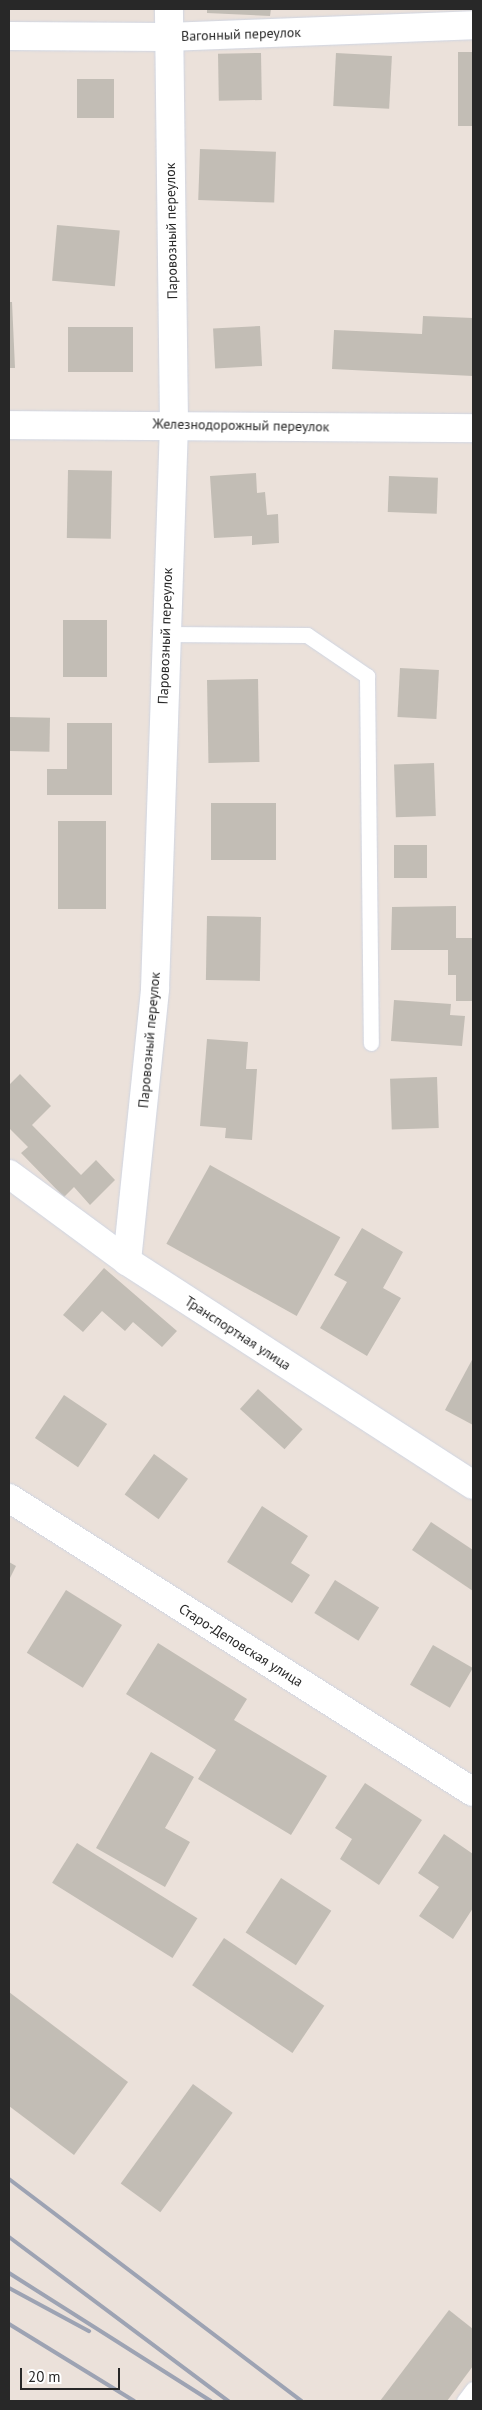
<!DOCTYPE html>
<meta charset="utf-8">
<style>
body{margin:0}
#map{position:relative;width:482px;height:2410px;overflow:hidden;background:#ebe1da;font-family:"PT Sans",sans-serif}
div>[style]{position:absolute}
.building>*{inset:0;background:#c2bdb5;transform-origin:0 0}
.roads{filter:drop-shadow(0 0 1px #cfd5e2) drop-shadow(0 0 1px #cfd5e2)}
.lane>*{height:15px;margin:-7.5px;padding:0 7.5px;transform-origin:7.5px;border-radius:7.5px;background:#fff}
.street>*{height:28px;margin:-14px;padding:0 14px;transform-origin:14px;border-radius:14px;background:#fff}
.secondary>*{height:28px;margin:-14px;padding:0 14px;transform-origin:14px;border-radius:14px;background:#fff}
.rail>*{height:4px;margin:-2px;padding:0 2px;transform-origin:2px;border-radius:2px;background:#9da3b3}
span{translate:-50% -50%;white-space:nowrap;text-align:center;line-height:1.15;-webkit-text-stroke:5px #fff;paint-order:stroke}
.street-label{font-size:14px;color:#282828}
.frame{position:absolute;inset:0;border:10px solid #282828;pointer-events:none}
.scale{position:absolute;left:20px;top:2368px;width:100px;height:22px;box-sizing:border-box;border:2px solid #282828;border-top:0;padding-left:6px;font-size:15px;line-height:18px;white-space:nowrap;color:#282828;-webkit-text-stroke:4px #fff;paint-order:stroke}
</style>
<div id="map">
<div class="building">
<div style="clip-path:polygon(207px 9px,271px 9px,270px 16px,207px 13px)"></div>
<div style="left:458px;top:52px;width:15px;height:74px"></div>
<div style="left:261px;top:53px;width:47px;height:43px;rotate:89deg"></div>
<div style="left:336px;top:53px;width:56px;height:53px;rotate:3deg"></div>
<div style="left:77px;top:79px;width:37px;height:39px"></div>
<div style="left:200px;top:149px;width:76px;height:51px;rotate:2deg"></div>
<div style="left:57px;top:225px;width:63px;height:56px;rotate:5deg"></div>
<div style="clip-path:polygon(9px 302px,12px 302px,15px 368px,9px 368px)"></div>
<div style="clip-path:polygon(423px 316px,473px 318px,473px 376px,332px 369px,334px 330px,422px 334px)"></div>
<div style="left:260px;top:326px;width:40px;height:47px;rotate:87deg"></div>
<div style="left:68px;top:327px;width:65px;height:45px"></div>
<div style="left:68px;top:470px;width:44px;height:68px;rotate:1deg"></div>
<div style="clip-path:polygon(256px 473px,257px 493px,265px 492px,267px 515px,278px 514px,279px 543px,252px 545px,252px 536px,214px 538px,210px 476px)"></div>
<div style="left:389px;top:476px;width:49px;height:36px;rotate:2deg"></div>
<div style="left:63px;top:620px;width:44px;height:57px"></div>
<div style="left:400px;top:668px;width:39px;height:49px;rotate:3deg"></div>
<div style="left:258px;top:679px;width:83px;height:51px;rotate:89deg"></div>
<div style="left:9px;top:717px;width:41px;height:34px;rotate:1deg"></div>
<div style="clip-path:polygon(67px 723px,112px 723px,112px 795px,47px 795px,47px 769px,67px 769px)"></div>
<div style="left:434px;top:763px;width:53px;height:40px;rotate:88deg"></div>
<div style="left:211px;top:803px;width:65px;height:57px"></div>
<div style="left:58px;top:821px;width:48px;height:88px"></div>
<div style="left:394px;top:845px;width:33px;height:33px"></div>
<div style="clip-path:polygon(456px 906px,456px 938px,473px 938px,473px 1001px,456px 1001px,456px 975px,448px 975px,448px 950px,391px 950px,392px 907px)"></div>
<div style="left:207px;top:916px;width:54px;height:64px;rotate:1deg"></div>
<div style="clip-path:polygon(394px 1000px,451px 1004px,450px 1015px,465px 1016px,462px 1046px,391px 1041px)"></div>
<div style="clip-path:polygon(207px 1039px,248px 1042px,246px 1069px,257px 1069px,252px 1140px,225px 1138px,226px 1128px,200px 1126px)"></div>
<div style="clip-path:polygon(20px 1074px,51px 1106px,32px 1125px,81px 1175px,96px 1160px,115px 1180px,90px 1205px,74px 1187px,64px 1197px,21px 1153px,28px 1147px,9px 1128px,9px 1085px)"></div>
<div style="left:437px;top:1077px;width:51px;height:47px;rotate:88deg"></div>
<div style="left:210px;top:1165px;width:149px;height:90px;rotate:29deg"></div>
<div style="clip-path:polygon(362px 1228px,403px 1252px,383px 1288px,401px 1298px,367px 1356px,320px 1328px,347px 1282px,334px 1275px)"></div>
<div style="clip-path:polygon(104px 1268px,177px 1331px,162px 1347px,133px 1322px,125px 1331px,102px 1311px,83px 1332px,63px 1315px)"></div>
<div style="clip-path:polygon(473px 1358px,473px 1425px,445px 1410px)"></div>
<div style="left:258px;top:1389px;width:60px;height:27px;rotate:42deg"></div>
<div style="left:64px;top:1395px;width:52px;height:52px;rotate:34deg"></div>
<div style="left:154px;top:1454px;width:42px;height:50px;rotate:36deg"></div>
<div style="clip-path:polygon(262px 1506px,308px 1536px,291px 1563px,310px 1575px,292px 1603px,227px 1562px)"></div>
<div style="clip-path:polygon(431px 1522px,473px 1550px,473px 1591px,412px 1550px)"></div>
<div style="clip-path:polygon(9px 1562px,16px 1566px,9px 1580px)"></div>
<div style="left:335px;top:1580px;width:52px;height:39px;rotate:32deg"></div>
<div style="left:66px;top:1590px;width:66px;height:74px;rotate:32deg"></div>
<div style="clip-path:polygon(158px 1643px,247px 1699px,234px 1720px,327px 1776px,291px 1835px,198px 1779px,216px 1750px,126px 1694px)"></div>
<div style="left:433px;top:1645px;width:46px;height:46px;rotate:30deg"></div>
<div style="clip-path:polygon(151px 1752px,194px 1777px,165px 1828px,190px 1842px,165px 1887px,96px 1848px)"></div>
<div style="clip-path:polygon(365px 1783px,422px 1820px,379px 1885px,340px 1859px,352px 1839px,335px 1828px)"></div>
<div style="clip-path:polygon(444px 1834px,473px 1854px,473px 1908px,453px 1939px,419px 1916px,439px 1887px,418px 1873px)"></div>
<div style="left:77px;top:1843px;width:142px;height:47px;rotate:32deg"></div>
<div style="left:281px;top:1878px;width:60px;height:65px;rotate:33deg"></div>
<div style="left:224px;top:1938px;width:121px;height:57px;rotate:34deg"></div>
<div style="clip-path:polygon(9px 1992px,128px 2082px,74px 2155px,9px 2106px)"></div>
<div style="left:193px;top:2084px;width:49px;height:123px;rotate:36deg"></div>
<div style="clip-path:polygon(449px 2310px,473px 2329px,473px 2366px,447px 2401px,380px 2401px)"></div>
</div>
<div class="roads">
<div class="lane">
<div style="left:164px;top:634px;width:143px;rotate:0.4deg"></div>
<div style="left:307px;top:635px;width:73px;rotate:34.3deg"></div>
<div style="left:367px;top:676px;width:367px;rotate:89.4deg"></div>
<div style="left:464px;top:2401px;width:15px;rotate:-53deg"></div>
</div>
<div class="street">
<div style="left:9px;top:36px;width:158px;rotate:0.4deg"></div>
<div style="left:167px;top:37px;width:306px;rotate:-2.2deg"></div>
<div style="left:9px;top:1174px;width:147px;rotate:36.4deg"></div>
<div style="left:127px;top:1261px;width:412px;rotate:32.9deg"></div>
<div style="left:127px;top:1261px;width:273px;rotate:-84.1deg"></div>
<div style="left:155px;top:989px;width:565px;rotate:-88.07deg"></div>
<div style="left:174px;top:424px;width:415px;rotate:-90.7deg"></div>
</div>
<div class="secondary">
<div style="left:9px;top:425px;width:464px;rotate:0.4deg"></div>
<div style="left:9px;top:1498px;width:549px;rotate:32.36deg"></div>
</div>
</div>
<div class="rail">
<div style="left:9px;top:2179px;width:367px;rotate:37.2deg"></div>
<div style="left:9px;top:2237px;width:274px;rotate:36.8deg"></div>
<div style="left:9px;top:2273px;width:239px;rotate:32.4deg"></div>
<div style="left:9px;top:2288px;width:91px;rotate:28.3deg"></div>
<div style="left:9px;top:2324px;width:147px;rotate:31.6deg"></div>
</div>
<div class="street-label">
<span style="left:241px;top:34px;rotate:-2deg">Вагонный переулок</span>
<span style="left:171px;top:231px;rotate:-91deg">Паровозный переулок</span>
<span style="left:241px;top:425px;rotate:1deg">Железнодорожный переулок</span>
<span style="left:165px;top:636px;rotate:-88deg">Паровозный переулок</span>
<span style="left:149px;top:1040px;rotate:-85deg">Паровозный переулок</span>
<span style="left:238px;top:1333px;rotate:33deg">Транспортная улица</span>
<span style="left:241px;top:1645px;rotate:32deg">Старо-Деповская улица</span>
</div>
<div class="frame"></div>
<div class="scale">20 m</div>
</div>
